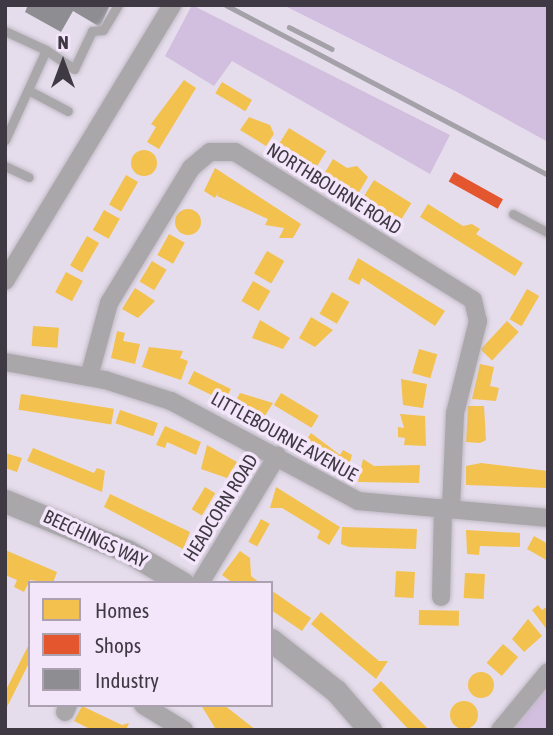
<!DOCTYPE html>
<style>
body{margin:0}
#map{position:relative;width:553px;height:735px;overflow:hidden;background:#e6ddec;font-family:"Asap Condensed",sans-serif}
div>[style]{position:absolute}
.green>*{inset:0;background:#d2bedf}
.homes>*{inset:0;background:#f2c14e;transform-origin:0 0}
.round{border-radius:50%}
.shops>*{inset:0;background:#e4572e;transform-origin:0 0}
.industry>*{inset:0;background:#8d8d92}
.roads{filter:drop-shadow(0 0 2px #c0bac5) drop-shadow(0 0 2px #c0bac5)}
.service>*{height:9px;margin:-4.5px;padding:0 4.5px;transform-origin:4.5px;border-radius:4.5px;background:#aaa7ab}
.minor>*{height:18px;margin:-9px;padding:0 9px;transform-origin:9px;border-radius:9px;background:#aaa7ab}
.tertiary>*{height:23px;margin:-11.5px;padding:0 11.5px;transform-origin:11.5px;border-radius:11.5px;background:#aaa7ab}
.rail>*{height:4.5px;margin:-2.25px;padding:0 2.25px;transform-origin:2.25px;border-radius:2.25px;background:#a5a1a9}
span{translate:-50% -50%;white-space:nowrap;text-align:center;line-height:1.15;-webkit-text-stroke:7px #f3e6fb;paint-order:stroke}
.street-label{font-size:19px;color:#3f3943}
.frame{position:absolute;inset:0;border:7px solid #3f3943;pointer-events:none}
.legend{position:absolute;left:28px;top:581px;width:245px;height:126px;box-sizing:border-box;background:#f3e6fb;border:2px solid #aba1b1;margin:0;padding:9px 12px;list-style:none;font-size:21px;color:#3f3943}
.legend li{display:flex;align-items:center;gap:14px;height:35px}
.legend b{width:35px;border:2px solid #aba1b1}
.north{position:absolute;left:28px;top:28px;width:70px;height:70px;-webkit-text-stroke:5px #f3e6fb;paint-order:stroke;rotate:0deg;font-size:19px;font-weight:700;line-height:28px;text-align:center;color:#3f3943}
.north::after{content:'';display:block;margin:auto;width:24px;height:32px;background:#3f3943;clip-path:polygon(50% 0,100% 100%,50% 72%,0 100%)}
</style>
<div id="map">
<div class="green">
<div style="clip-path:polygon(192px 5px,450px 135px,430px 174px,232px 61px,214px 86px,165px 56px)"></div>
<div style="clip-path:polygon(283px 5px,548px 5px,548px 142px,457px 92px)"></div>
<div style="clip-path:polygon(548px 672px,548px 730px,500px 730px)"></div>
</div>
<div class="homes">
<div style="clip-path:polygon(184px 80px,196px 88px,159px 149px,147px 142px,156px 127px,151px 124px)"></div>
<div style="left:222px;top:82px;width:35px;height:13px;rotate:31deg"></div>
<div style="clip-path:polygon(249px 117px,270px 125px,274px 134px,266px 146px,240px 130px)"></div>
<div style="left:289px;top:128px;width:44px;height:26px;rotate:32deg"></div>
<div class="round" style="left:131px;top:150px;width:26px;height:26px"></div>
<div style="clip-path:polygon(333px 159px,347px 168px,357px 166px,368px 177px,355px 199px,321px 179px)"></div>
<div style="clip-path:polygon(215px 168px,301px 224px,293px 238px,279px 238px,284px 228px,265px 225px,268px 219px,217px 196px,219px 191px,215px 198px,204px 191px)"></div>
<div style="left:126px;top:175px;width:14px;height:34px;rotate:30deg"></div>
<div style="left:374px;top:180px;width:44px;height:25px;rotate:32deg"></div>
<div style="clip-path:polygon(428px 204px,463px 226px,472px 224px,480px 229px,476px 234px,523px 263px,515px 276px,420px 217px)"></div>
<div class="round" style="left:175px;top:209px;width:26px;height:26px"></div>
<div style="left:104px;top:210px;width:18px;height:23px;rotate:29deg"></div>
<div style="left:169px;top:234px;width:18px;height:24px;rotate:29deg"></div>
<div style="left:87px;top:236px;width:14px;height:34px;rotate:30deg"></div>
<div style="left:267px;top:251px;width:20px;height:26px;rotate:30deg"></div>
<div style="clip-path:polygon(358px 258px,445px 311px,435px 326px,362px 278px,359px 285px,348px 279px)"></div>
<div style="left:152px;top:261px;width:17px;height:24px;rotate:31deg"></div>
<div style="left:66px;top:272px;width:19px;height:23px;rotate:28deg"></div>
<div style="left:253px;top:281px;width:20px;height:23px;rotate:30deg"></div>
<div style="clip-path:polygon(135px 288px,155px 301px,138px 318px,122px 309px)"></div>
<div style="left:527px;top:289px;width:14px;height:35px;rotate:30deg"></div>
<div style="left:332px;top:292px;width:20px;height:25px;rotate:30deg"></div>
<div style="clip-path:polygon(311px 317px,333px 330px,315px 347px,299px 338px)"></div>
<div style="clip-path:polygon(260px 320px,290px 338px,283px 349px,252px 338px)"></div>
<div style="left:507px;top:321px;width:16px;height:39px;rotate:43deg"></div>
<div style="left:33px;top:326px;width:26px;height:20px;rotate:4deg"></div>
<div style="clip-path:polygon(117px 331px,125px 333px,123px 341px,140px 344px,135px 364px,111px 358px)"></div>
<div style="clip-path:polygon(149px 347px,183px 351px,180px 358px,188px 361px,181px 380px,142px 367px)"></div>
<div style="left:419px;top:349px;width:19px;height:25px;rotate:16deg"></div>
<div style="clip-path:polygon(480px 364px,494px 367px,490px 386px,499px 388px,496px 401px,472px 399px)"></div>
<div style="left:194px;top:371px;width:41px;height:14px;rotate:26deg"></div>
<div style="clip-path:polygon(401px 379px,427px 384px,423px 408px,403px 405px)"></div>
<div style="clip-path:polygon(240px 393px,273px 403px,261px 422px,233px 406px)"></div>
<div style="left:281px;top:393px;width:44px;height:14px;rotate:31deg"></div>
<div style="left:21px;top:394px;width:94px;height:16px;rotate:9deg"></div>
<div style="clip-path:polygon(468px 406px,484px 406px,486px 440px,480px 443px,466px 442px)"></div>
<div style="left:120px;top:410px;width:40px;height:14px;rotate:19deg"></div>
<div style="clip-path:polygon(400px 414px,425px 416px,426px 446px,404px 445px,405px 438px,398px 437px,398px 427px,404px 428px)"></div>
<div style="clip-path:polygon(165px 426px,201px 442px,196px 455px,167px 442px,165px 448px,156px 445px)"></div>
<div style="clip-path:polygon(311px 433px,340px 455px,343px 450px,352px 455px,346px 476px,301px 448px)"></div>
<div style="clip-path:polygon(207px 445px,237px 462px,227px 478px,201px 469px)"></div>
<div style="clip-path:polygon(33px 448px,94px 473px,97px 468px,105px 471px,102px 492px,27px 461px)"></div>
<div style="clip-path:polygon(5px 453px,22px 458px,17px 472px,5px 468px)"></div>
<div style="clip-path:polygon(363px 459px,374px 466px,420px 465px,419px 483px,358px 482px)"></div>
<div style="clip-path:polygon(481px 463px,548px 471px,548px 488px,466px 485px,466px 466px)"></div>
<div style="left:205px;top:487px;width:12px;height:26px;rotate:31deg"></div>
<div style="clip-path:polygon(276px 487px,340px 527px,329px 545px,317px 538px,320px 531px,282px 508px,270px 508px)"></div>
<div style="clip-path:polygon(110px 494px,190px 532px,183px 549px,104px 507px)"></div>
<div style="left:261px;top:519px;width:10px;height:26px;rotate:29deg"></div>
<div style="clip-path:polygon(342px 527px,417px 529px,416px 549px,349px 547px,341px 544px)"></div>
<div style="clip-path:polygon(466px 530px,520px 533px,520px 547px,480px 546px,479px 555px,467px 554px)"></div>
<div style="clip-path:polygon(534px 536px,548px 544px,548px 561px,527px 549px)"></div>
<div style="clip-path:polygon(5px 550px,57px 572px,53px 583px,30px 580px,24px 592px,14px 587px,17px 580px,5px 575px)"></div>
<div style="clip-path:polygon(240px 551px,250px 558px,251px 576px,260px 583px,233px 583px,222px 575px)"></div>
<div style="left:396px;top:571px;width:19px;height:26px;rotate:3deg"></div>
<div style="left:465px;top:573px;width:20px;height:25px;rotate:3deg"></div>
<div style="clip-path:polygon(271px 590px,311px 618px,302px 631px,271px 610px)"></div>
<div style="clip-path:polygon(538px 605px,542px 610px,548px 606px,548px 631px,532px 610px)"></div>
<div style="left:419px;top:610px;width:40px;height:15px;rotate:1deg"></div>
<div style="clip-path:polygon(321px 612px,379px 661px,388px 661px,376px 679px,311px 624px)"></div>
<div style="clip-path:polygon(528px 619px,542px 636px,524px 652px,512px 639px)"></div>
<div style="clip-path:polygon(30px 642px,30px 661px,5px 711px,5px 692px)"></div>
<div style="left:503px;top:644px;width:20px;height:25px;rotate:41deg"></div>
<div class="round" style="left:468px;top:672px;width:26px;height:26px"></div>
<div style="clip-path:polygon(381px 681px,429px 730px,409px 730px,372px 690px)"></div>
<div class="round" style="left:450px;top:701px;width:28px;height:28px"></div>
<div style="clip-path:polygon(201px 705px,224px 705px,256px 730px,215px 728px)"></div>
<div style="clip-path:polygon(82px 706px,122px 725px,129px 723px,126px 730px,92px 730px,74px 721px)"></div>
</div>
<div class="shops">
<div style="left:454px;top:172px;width:56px;height:11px;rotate:29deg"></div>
</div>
<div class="industry">
<div style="clip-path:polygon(28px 5px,110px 5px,100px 27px,73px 11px,61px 32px,25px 12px)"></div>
</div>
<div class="roads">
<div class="service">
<div style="left:5px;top:31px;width:45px;rotate:24.9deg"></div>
<div style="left:46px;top:50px;width:99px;rotate:114.5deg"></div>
<div style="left:46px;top:50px;width:34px;rotate:34deg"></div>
<div style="left:74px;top:69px;width:42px;rotate:-64.7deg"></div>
<div style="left:92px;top:31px;width:11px;rotate:-5deg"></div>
<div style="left:103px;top:30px;width:29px;rotate:-59deg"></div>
<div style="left:28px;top:90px;width:45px;rotate:27.7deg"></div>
<div style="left:5px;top:166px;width:26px;rotate:25deg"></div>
<div style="left:513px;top:214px;width:40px;rotate:28deg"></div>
</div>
<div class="minor">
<div style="left:5px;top:281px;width:323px;rotate:-58.8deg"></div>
<div style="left:5px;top:362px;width:102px;rotate:10.2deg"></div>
<div style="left:105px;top:380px;width:69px;rotate:17.7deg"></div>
<div style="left:171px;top:401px;width:212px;rotate:28.1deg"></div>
<div style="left:358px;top:501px;width:191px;rotate:5.1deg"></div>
<div style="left:89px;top:377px;width:77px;rotate:-74.9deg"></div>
<div style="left:109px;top:303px;width:158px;rotate:-58.7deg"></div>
<div style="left:191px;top:168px;width:25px;rotate:-40deg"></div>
<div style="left:210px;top:152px;width:25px"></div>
<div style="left:235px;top:152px;width:280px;rotate:31.9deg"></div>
<div style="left:473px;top:300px;width:22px;rotate:77deg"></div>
<div style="left:478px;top:321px;width:95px;rotate:104deg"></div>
<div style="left:455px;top:413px;width:95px;rotate:92.4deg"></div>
<div style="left:200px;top:583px;width:149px;rotate:-58.8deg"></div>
<div style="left:441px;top:597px;width:89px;rotate:-88.7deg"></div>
<div style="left:143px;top:705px;width:48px;rotate:31.4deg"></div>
<div style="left:65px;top:712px;width:8px;rotate:-67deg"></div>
<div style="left:500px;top:730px;width:75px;rotate:-50.4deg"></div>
</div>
<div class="tertiary">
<div style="left:5px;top:501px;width:132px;rotate:22.3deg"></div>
<div style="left:127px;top:551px;width:64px;rotate:30.2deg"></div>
<div style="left:271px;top:640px;width:83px;rotate:38.1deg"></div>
<div style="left:336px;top:691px;width:52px;rotate:48.9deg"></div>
</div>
</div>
<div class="rail">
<div style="left:226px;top:5px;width:364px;rotate:27.8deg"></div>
<div style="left:289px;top:27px;width:48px;rotate:27.1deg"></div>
</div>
<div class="street-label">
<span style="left:334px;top:189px;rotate:32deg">NORTHBOURNE ROAD</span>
<span style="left:284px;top:437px;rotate:29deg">LITTLEBOURNE AVENUE</span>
<span style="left:221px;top:508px;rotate:-58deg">HEADCORN ROAD</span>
<span style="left:95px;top:539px;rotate:25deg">BEECHINGS WAY</span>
</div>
<div class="frame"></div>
<ul class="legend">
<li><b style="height:19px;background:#f2c14e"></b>Homes</li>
<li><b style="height:19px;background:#e4572e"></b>Shops</li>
<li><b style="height:19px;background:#8d8d92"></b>Industry</li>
</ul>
<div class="north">N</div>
</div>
